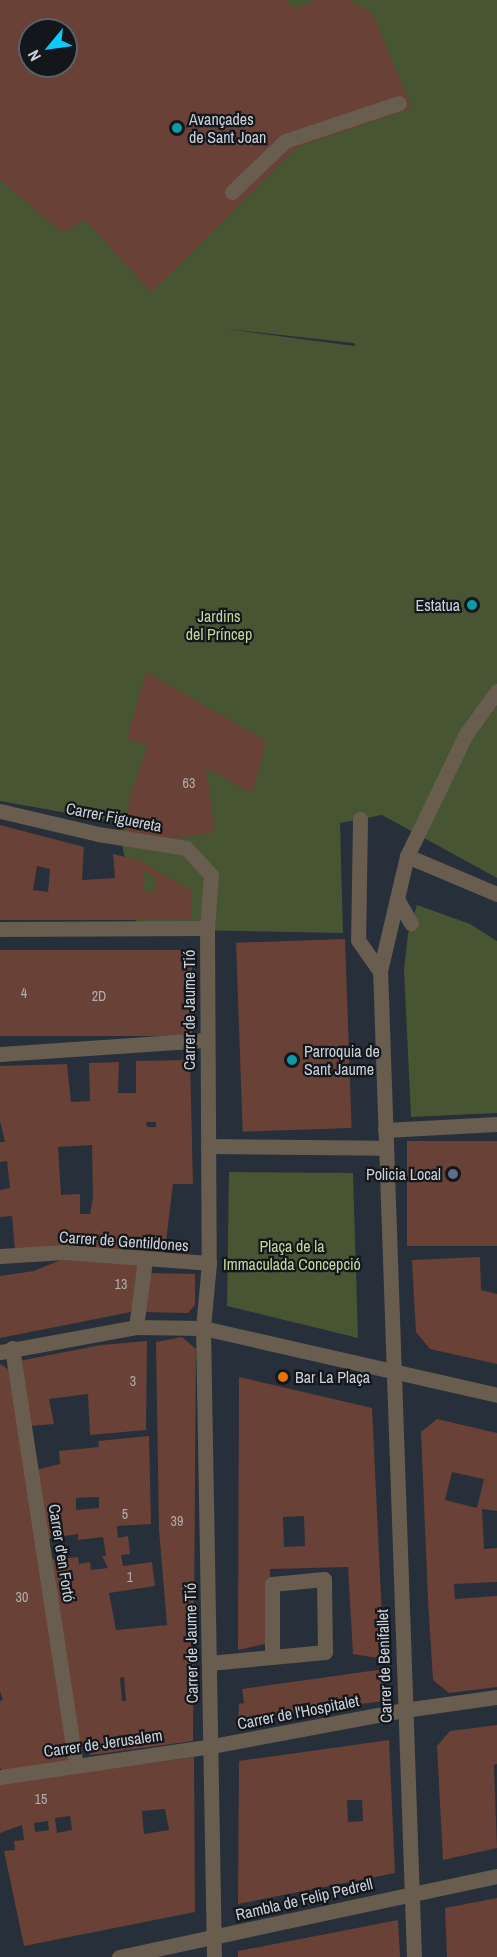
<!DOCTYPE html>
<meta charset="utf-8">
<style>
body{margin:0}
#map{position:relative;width:497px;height:1957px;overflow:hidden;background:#272f3a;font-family:"Archivo Narrow",sans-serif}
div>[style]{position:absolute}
.green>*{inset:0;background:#475532}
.building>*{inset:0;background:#694136;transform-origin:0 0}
.service>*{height:15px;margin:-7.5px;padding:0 7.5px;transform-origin:7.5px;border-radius:7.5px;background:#695d4f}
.pedestrian>*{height:15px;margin:-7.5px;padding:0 7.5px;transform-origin:7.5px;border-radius:7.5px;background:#695d4f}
.minor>*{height:15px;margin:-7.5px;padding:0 7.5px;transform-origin:7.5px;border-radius:7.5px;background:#695d4f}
.tertiary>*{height:15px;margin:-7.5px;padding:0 7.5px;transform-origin:7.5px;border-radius:7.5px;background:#695d4f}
.dots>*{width:16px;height:16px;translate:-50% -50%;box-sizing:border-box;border:3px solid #13171c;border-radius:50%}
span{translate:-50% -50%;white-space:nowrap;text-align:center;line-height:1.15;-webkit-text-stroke:4.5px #13171c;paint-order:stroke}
.number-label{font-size:14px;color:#b3adb0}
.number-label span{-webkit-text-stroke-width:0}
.poi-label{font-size:16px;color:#ccd1d9}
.left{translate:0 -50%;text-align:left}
.right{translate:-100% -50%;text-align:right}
.park-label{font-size:16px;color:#bfda9a}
.street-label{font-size:16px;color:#ccd1d9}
.north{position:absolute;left:18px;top:18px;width:60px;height:60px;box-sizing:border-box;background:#13171c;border:2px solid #5d6168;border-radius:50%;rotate:241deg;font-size:16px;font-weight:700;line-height:24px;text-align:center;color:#ccd1d9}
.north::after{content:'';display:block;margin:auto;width:21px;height:27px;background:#0dcafa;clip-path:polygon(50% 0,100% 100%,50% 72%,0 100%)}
</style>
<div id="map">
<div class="green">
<div style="clip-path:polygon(evenodd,0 0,497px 0,497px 878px,382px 815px,340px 823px,343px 933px,138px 929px,118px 822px,0 801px,0 0,30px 30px,66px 30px,66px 66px,30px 66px,30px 30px,0 0,226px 329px,354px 343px,355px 345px,354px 346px,226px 329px)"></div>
<div style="clip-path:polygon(417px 905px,470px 924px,497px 941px,497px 1113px,411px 1117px,404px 970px,408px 934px)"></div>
<div style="clip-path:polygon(229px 1172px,353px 1173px,358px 1338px,227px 1306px)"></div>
</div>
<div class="building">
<div style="clip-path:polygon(evenodd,0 0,286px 0,295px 9px,316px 0,349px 0,372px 13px,412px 108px,298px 147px,151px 292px,85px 220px,63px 233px,0 180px,0 0,30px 30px,66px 30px,66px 66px,30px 66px,30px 30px)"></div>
<div style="clip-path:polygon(146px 672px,266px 741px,252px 794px,206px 767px,215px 832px,158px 841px,126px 835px,129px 799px,148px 745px,127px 739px)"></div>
<div style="clip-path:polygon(evenodd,0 825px,84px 847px,82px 880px,115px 878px,113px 854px,138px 860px,191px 890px,191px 920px,0 920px,0 825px,37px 866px,50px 869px,48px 892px,33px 890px,37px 866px,0 825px,143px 870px,156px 878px,155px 892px,144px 892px,143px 870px)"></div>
<div style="left:345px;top:939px;width:189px;height:109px;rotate:88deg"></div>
<div style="left:0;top:950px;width:192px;height:86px"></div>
<div style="clip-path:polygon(evenodd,190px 1060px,193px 1184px,173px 1184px,164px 1257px,15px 1250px,12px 1216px,0 1217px,0 1190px,10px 1188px,7px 1161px,0 1162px,0 1142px,5px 1142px,0 1121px,0 1066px,67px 1064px,71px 1102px,90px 1101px,89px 1063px,119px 1062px,118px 1093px,136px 1093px,136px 1061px,190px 1060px,146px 1122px,156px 1122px,156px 1127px,147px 1127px,146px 1122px,190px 1060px,92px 1145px,93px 1197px,90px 1214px,80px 1214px,80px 1194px,61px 1195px,58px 1147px,92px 1145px)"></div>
<div style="left:497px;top:1141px;width:105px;height:90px;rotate:90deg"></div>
<div style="clip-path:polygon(68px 1257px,141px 1261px,131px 1312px,0 1338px,0 1276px,34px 1271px)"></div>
<div style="clip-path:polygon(480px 1257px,481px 1290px,497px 1294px,497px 1364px,430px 1349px,416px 1332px,412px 1260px)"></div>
<div style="clip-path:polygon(146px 1273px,195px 1274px,195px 1305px,188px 1313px,142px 1312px)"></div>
<div style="clip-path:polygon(evenodd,182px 1337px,196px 1349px,193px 1741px,91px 1755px,80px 1746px,49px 1560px,78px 1557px,79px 1564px,90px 1562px,91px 1570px,108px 1568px,102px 1556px,106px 1556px,103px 1537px,78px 1540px,78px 1534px,46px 1539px,35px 1470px,60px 1464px,59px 1451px,99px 1447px,98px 1441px,149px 1436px,151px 1524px,117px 1526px,118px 1538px,128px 1536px,130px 1554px,121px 1555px,123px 1566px,152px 1562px,155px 1586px,109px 1593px,116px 1630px,167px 1625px,159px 1530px,156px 1342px,182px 1337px,99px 1497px,99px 1508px,76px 1510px,76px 1498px,99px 1497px,182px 1337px,124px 1677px,126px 1701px,122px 1701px,120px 1678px,124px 1677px)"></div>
<div style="clip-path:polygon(147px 1341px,146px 1430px,90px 1435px,88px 1394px,49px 1399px,54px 1424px,28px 1426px,19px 1361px,101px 1345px)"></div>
<div style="clip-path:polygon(0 1364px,11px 1371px,69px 1761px,4px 1772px,0 1768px,0 1701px,3px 1700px,0 1691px)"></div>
<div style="clip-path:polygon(evenodd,239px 1377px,372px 1408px,384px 1659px,353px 1654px,348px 1567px,270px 1569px,270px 1643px,238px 1650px,239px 1377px,304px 1516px,305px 1546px,284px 1547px,283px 1517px,304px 1516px)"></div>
<div style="clip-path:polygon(evenodd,437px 1419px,497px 1433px,497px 1511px,482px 1509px,484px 1549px,497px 1548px,497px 1582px,454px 1584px,455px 1599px,497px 1596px,497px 1687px,449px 1693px,433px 1680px,428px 1600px,421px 1432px,437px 1419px,452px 1472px,484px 1479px,477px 1508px,445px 1500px,452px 1472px)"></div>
<div style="clip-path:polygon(385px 1669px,386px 1686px,381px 1686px,383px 1701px,238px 1721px,239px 1704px,244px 1703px,242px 1689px)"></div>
<div style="clip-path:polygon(497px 1725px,497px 1764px,494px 1765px,497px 1848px,443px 1860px,437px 1746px,450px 1731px)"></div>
<div style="clip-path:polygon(evenodd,389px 1740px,395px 1873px,238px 1904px,239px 1761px,389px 1740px,347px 1800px,362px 1800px,363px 1821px,348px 1822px,347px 1800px)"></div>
<div style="clip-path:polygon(evenodd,194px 1757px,195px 1912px,24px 1946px,4px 1851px,15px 1850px,14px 1841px,24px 1840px,22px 1825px,0 1833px,0 1784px,194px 1757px,165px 1809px,169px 1830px,144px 1834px,142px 1811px,165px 1809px,194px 1757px,70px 1816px,72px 1830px,57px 1833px,55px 1818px,70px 1816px,194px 1757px,48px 1821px,49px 1830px,35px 1832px,34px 1823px,48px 1821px)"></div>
<div style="clip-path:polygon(497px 1898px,497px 1957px,447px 1957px,445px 1908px)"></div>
<div style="clip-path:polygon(398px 1920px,400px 1957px,238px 1957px,238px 1951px)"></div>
</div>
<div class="service">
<div style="left:360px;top:819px;width:121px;rotate:90.9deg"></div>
<div style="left:358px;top:940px;width:38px;rotate:55deg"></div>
<div style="left:397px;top:899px;width:28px;rotate:60deg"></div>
<div style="left:0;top:929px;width:207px;rotate:-0.3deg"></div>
</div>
<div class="pedestrian">
<div style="left:232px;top:192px;width:74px;rotate:-43.9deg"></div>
<div style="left:285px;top:141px;width:120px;rotate:-18.4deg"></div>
<div style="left:209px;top:1663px;width:63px;rotate:-5.4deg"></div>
<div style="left:272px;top:1657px;width:53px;rotate:-5.4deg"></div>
<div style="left:325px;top:1652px;width:73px;rotate:-90.8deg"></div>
<div style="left:324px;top:1579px;width:52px;rotate:174.5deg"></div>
<div style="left:272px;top:1584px;width:73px;rotate:90deg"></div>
</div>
<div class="minor">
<div style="left:0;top:811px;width:101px;rotate:13.2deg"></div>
<div style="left:98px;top:834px;width:89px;rotate:9deg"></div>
<div style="left:186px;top:848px;width:37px;rotate:47deg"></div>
<div style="left:211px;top:875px;width:53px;rotate:94.3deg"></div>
<div style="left:207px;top:928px;width:335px;rotate:89.7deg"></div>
<div style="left:209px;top:1263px;width:65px;rotate:95.3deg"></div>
<div style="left:203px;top:1328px;width:302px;rotate:12.8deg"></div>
<div style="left:407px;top:856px;width:98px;rotate:22.9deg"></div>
<div style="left:0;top:1054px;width:206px;rotate:-3.9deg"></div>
<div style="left:385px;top:1130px;width:112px;rotate:-3.1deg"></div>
<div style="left:208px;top:1146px;width:177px;rotate:0.6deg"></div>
<div style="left:0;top:1256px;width:64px;rotate:-3.6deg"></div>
<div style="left:64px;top:1252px;width:145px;rotate:4.3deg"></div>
<div style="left:136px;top:1327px;width:68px;rotate:-82.3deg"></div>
<div style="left:12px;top:1348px;width:421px;rotate:81.3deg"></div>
<div style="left:0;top:1352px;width:138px;rotate:-10.4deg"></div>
<div style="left:136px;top:1327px;width:67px;rotate:0.9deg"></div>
<div style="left:203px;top:1328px;width:629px;rotate:89deg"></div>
<div style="left:0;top:1777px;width:214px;rotate:-8.3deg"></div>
<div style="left:212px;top:1746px;width:195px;rotate:-10.6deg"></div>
<div style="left:404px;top:1710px;width:94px;rotate:-8deg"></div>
<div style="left:414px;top:1957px;width:987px;rotate:-91.97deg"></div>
<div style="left:380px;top:971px;width:118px;rotate:-76.8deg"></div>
<div style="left:407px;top:856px;width:136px;rotate:-64.2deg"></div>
<div style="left:466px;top:734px;width:53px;rotate:-54.2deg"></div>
</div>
<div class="tertiary">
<div style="left:119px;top:1957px;width:387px;rotate:-12.1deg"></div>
</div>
<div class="dots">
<div style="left:177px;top:128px;background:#0f9aa8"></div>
<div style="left:472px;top:605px;background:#0f9aa8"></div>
<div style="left:292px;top:1060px;background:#0f9aa8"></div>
<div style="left:453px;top:1174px;background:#5c6f8a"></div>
<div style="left:283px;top:1377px;background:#e8710a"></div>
</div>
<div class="number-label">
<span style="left:189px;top:783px">63</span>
<span style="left:24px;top:993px">4</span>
<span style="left:99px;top:996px">2D</span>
<span style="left:121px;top:1284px">13</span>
<span style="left:133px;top:1381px">3</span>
<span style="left:125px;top:1514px">5</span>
<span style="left:177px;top:1521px">39</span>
<span style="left:130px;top:1577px">1</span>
<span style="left:22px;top:1597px">30</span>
<span style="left:41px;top:1799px">15</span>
</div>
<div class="poi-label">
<span class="left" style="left:189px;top:128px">Avançades<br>de Sant Joan</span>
<span class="right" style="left:460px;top:605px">Estatua</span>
<span class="left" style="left:304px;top:1060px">Parroquia de<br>Sant Jaume</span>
<span class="right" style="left:441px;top:1174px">Policia Local</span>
<span class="left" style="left:295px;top:1377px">Bar La Plaça</span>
</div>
<div class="park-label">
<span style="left:219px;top:625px">Jardins<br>del Príncep</span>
<span style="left:292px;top:1255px">Plaça de la<br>Immaculada Concepció</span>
</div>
<div class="street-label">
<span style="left:114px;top:817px;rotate:11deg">Carrer Figuereta</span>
<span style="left:189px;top:1010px;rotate:-90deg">Carrer de Jaume Tió</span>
<span style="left:124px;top:1241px;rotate:4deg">Carrer de Gentildones</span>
<span style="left:62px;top:1553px;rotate:81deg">Carrer d'en Fortó</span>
<span style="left:191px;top:1643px;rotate:-91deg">Carrer de Jaume Tió</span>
<span style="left:384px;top:1666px;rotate:-92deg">Carrer de Benifallet</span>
<span style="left:298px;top:1712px;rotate:-11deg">Carrer de l'Hospitalet</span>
<span style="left:103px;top:1743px;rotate:-8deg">Carrer de Jerusalem</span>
<span style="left:304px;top:1899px;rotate:-13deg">Rambla de Felip Pedrell</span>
</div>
<div class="north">N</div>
</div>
